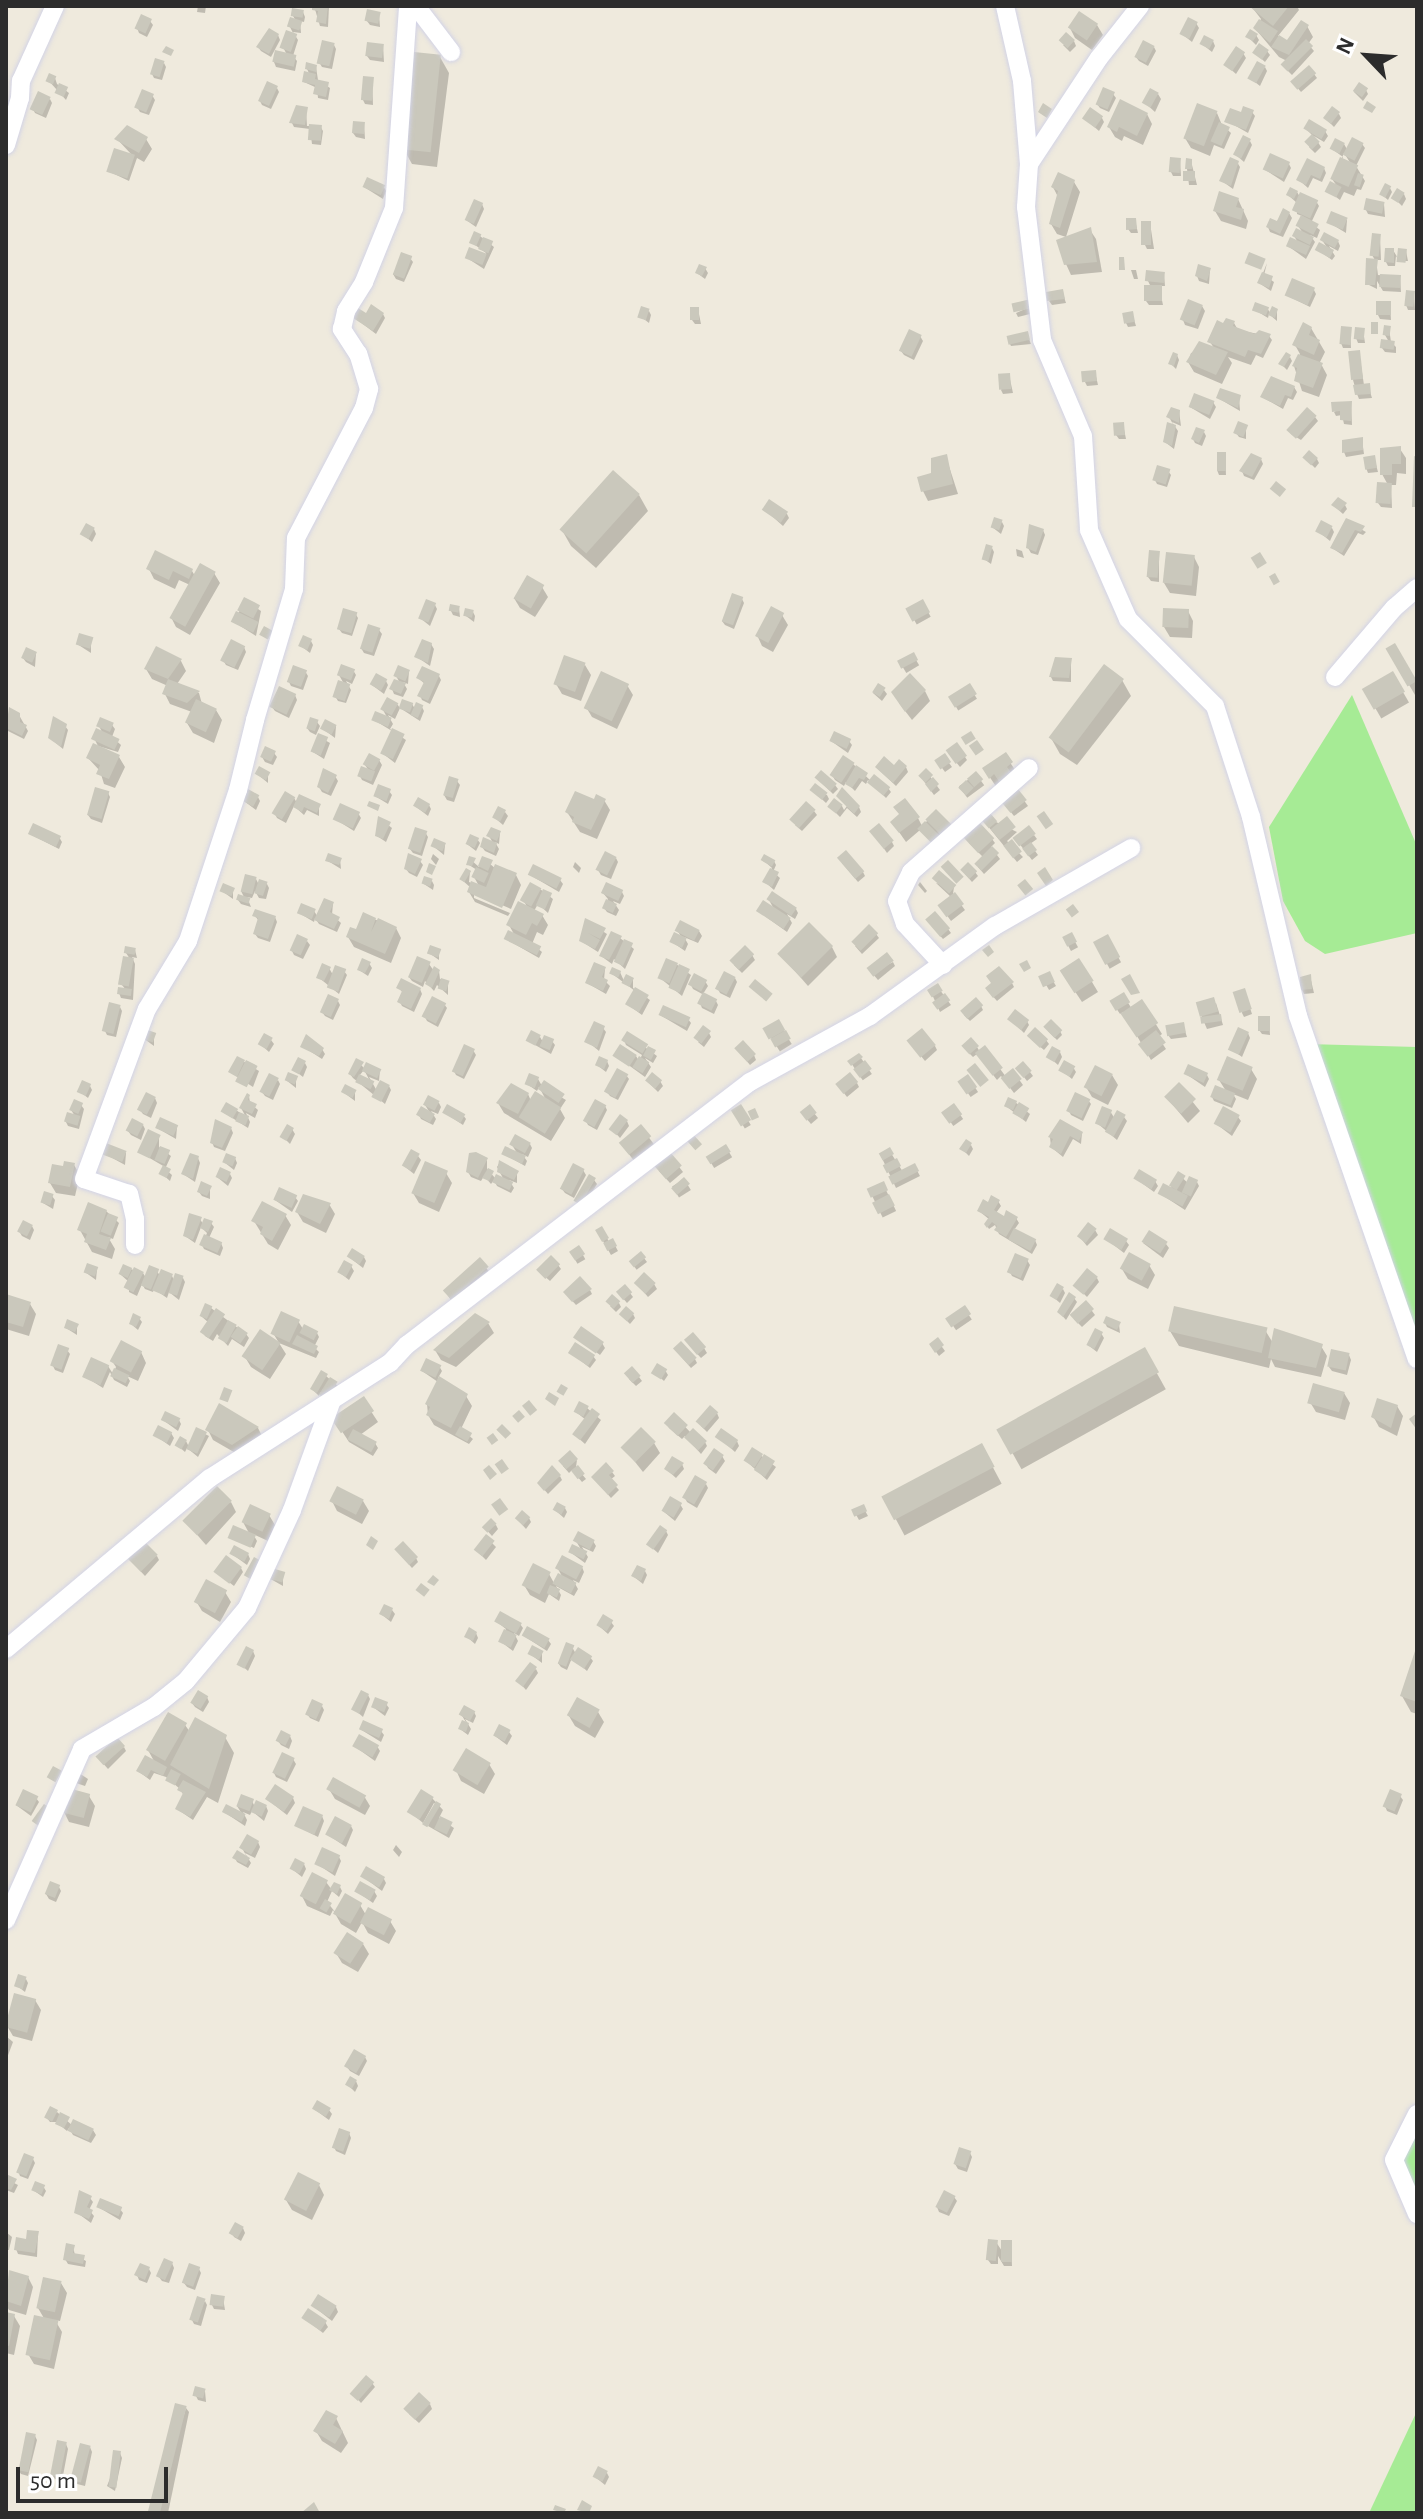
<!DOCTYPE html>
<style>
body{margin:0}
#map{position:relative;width:1423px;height:2519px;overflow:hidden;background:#efeadd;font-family:"Alegreya Sans",sans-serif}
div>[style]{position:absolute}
.green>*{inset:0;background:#a6eb95}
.shadow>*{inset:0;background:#0003;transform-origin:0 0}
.building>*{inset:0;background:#cac8bc;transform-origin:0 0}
.roads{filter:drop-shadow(0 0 2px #d2d3e6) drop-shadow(0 0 2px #d2d3e6)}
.minor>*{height:18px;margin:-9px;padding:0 9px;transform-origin:9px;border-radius:9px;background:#fff}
span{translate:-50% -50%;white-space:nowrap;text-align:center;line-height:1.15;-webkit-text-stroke:6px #fff;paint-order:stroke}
.frame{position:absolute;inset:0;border:8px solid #2c2c2c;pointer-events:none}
.north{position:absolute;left:1327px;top:16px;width:80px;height:80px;-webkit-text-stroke:6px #fff;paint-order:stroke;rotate:295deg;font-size:22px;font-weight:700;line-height:32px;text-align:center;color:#2c2c2c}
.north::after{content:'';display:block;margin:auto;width:28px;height:36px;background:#2c2c2c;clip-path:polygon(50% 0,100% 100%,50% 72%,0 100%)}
.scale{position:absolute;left:16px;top:2467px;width:152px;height:36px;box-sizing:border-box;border:4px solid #2c2c2c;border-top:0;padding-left:10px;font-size:24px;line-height:28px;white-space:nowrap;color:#2c2c2c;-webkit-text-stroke:6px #fff;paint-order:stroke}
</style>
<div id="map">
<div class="green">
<div style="clip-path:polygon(1352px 695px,1417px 846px,1417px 933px,1325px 954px,1305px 941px,1283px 901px,1269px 827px)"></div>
<div style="clip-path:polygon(1307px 1044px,1417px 1047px,1417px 1359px)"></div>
<div style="clip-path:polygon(1417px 2114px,1417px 2214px,1394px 2160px)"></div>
<div style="clip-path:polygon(1417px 2411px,1417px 2513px,1369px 2513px)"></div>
</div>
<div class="shadow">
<div style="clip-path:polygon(198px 6px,206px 6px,205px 13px,197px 12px)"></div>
<div style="clip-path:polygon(314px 6px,329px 6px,328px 27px,320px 26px)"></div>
<div style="clip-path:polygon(1251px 6px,1297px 6px,1299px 10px,1278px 36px,1288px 43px,1307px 26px,1313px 37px,1308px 44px,1314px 51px,1292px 75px,1286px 69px,1287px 61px,1279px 57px,1258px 32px,1256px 28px,1261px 19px)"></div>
<div style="clip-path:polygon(303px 12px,305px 17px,304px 22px,300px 21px,301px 33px,293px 32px,298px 40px,293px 56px,297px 61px,295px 71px,276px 67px,274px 62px,287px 55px,283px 47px,294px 35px,290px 27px,296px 21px,293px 16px)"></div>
<div style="clip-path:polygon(379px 14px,380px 27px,370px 25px,367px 21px)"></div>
<div style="clip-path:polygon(150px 21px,153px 25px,147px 37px,139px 33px,137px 28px)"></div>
<div style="clip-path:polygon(1196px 23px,1199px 28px,1192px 42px,1182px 34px)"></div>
<div style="clip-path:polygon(1097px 25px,1103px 35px,1092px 50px,1075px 38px,1070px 28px)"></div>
<div style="clip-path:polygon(278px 35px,280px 40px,271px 57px,261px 51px,258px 47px)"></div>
<div style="clip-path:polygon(1256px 35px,1259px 40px,1256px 45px,1248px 37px)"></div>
<div style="clip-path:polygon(1074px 41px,1076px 46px,1070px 52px,1063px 45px)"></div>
<div style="clip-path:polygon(1213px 41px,1215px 46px,1212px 52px,1202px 44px)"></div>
<div style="clip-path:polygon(334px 45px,336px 49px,332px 69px,322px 67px,319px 62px)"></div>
<div style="clip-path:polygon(383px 45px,384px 62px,370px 60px,367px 56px)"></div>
<div style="clip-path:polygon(1154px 47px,1156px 51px,1148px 66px,1139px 61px,1136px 57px)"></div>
<div style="clip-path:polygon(1267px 51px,1270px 55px,1265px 62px,1255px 53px)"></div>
<div style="clip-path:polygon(1243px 53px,1246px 58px,1236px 74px,1227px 66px)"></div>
<div style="clip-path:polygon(440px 57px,449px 73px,437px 167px,412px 164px,403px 148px)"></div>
<div style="clip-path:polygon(164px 63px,166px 67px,162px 80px,154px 78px,152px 74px)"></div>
<div style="clip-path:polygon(316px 67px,318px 80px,330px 88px,328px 100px,318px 98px,317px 88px,304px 82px,310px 75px,307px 69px)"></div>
<div style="clip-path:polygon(1265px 67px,1267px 71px,1260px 86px,1251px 79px)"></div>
<div style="clip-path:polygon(1314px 74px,1317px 78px,1301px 92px,1296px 86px)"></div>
<div style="clip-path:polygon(55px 78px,57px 84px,69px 93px,66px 100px,48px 80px)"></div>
<div style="clip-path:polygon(372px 79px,373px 105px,365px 104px,363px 100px)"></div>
<div style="clip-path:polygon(277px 88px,279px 92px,271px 109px,262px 105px,260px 101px)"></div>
<div style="clip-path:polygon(1366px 90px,1368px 94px,1363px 101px,1354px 92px)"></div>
<div style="clip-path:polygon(1113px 94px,1116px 98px,1109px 112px,1100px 108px,1097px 104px)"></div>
<div style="clip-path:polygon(1158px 94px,1161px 99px,1155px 112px,1145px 103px)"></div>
<div style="clip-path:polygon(152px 95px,155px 100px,149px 115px,140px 112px,137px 107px)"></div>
<div style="clip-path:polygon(50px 99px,52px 103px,46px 118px,35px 113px,33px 109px)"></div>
<div style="clip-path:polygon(306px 109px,307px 126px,320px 126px,323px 131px,321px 145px,312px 144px,310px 129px,294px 127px,292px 123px)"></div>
<div style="clip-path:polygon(1252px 112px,1255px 116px,1248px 133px,1227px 121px)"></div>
<div style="clip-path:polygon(1217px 113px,1222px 125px,1231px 133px,1224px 149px,1214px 145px,1210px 156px,1191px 148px,1185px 138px)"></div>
<div style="clip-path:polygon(1147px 114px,1152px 124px,1143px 145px,1124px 136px,1122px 141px,1115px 137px,1109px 127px)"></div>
<div style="clip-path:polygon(1339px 114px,1341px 118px,1334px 127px,1324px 117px)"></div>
<div style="clip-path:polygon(1102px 118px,1104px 122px,1099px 131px,1085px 119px)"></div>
<div style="clip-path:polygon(364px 124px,365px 139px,356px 137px,353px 133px)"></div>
<div style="clip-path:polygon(1305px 128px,1325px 131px,1328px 136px,1324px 142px,1314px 136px,1321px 147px,1315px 153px,1309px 147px,1313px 136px)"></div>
<div style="clip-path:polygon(117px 139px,146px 139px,152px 149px,144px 162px,137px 158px,129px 181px,110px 172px,131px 154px)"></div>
<div style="clip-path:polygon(1250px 141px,1252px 145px,1244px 162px,1236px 155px)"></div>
<div style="clip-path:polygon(evenodd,1344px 144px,1348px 151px,1362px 144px,1365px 148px,1356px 166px,1365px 181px,1361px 190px,1357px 189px,1354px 196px,1344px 192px,1340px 200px,1328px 191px,1337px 186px,1332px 179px,1343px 157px,1332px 149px,1344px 144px,1344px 153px,1351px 164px,1341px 160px,1344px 153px)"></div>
<div style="clip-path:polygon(1180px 160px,1181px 176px,1173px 176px,1171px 172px)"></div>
<div style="clip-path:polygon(1191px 161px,1197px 185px,1189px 185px,1187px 169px)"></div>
<div style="clip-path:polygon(1237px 162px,1240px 167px,1233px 189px,1222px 181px)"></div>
<div style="clip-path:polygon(1289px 164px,1291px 168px,1284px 182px,1264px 169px)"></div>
<div style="clip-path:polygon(1324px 168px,1326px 173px,1322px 182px,1313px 178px,1308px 188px,1299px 180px)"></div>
<div style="clip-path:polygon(1074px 182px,1080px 192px,1066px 237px,1057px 234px,1051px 224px,1058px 197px,1053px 187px)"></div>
<div style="clip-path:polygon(364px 187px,384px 187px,386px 191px,383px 199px)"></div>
<div style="clip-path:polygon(1390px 188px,1392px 192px,1388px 200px,1381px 194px)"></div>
<div style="clip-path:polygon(1297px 192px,1300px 197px,1316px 201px,1319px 206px,1311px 223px,1320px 230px,1317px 238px,1310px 235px,1315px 242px,1306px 259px,1288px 246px,1299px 244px,1294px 236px,1303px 233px,1298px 226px,1302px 216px,1297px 214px,1297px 203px,1288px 195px)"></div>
<div style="clip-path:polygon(1404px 194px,1406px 199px,1402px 206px,1394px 198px)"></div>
<div style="clip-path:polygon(1238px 199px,1248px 221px,1246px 229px,1221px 221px,1215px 211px)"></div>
<div style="clip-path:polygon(482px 204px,484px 209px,476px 227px,466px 220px)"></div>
<div style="clip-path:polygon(1384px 204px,1385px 217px,1368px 214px,1366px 210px)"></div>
<div style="clip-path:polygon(1289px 213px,1292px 218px,1283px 237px,1270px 232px,1268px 227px)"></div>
<div style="clip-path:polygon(1135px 220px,1138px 233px,1131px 233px,1128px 229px)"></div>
<div style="clip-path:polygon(1347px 220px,1346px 233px,1328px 222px)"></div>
<div style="clip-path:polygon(1150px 223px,1154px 249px,1147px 249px,1145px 245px)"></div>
<div style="clip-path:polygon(1090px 230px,1096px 239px,1102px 272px,1071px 275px,1066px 264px)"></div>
<div style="clip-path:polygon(480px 236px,494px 247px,484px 269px,467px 258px,485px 256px,486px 253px,471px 242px)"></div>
<div style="clip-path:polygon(1380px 236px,1381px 260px,1376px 260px,1378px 275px,1400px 277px,1401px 292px,1383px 291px,1377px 281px,1377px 289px,1367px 284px,1375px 260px,1372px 255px)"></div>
<div style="clip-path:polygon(1322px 240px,1338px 241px,1340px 246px,1338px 251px,1329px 246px,1335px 256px,1332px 260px,1318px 250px,1328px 249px)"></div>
<div style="clip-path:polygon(1393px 250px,1399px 260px,1406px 251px,1408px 261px,1399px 261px,1396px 256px,1395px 266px,1388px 266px,1386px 262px)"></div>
<div style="clip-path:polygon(410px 258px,413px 262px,404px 282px,396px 279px,393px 274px)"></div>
<div style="clip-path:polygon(1267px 263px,1264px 275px,1274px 282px,1271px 291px,1259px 283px)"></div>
<div style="clip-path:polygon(705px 268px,708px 273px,705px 279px,697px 273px)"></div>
<div style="clip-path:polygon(1131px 270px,1136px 270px,1138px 279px,1134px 279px)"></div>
<div style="clip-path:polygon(1210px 270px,1209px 284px,1199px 281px,1197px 276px)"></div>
<div style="clip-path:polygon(1164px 274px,1165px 286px,1159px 286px,1163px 305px,1149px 305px,1146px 301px,1151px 287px,1148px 281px)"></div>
<div style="clip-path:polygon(1314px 290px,1316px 294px,1310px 307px,1286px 295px)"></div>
<div style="clip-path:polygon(1062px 291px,1066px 303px,1052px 305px,1049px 301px)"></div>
<div style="clip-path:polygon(1414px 293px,1415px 310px,1408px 310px,1406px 305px)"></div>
<div style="clip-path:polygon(1390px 303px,1391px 320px,1380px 319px,1378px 315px)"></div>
<div style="clip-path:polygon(1032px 306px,1034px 313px,1018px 317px,1016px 313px)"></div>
<div style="clip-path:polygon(1202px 306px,1205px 311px,1198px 329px,1185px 325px,1183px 320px)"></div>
<div style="clip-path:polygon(1267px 308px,1271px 314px,1277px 311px,1277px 321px,1269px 314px,1268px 318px,1255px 310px)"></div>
<div style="clip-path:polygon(698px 309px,701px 324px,695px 324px,692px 320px)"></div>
<div style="clip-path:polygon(649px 311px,651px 315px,649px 323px,640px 316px)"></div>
<div style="clip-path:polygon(1132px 313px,1136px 326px,1128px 327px,1126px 323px)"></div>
<div style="clip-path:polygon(383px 314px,385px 318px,376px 334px,355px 318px)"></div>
<div style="clip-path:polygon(1234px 323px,1238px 330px,1269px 336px,1272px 340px,1263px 358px,1256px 355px,1251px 365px,1228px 357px,1232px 363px,1222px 384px,1194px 372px,1188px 362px,1191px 353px,1214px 348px,1210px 342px,1224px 325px)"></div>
<div style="clip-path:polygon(1311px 328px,1325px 352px,1320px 362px,1327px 375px,1319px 397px,1302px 391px,1294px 366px,1300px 354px,1295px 345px)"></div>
<div style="clip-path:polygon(1389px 328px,1391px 342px,1396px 347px,1396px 353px,1385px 352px,1382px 348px,1389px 342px,1385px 335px)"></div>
<div style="clip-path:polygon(1350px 329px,1351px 348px,1343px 348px,1341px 343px)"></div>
<div style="clip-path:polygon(1363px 330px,1365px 343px,1358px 343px,1356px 338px)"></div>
<div style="clip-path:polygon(1027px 333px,1031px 344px,1011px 346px,1009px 342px)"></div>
<div style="clip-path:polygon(920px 336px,923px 341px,914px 360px,904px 355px,901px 351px)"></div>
<div style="clip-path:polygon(1359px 353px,1364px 385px,1368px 385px,1372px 398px,1359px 399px,1357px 394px,1353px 380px)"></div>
<div style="clip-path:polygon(1177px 355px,1179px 360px,1176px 369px,1171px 364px)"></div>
<div style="clip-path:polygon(1290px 357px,1292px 361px,1287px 370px,1281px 364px)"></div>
<div style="clip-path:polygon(1095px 372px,1098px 385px,1087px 386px,1085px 382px)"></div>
<div style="clip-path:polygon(1009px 375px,1013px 393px,1003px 394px,1001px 390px)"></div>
<div style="clip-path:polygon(1294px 387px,1297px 392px,1293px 400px,1288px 398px,1283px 409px,1262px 397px)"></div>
<div style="clip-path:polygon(1239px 397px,1240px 411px,1218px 398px)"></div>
<div style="clip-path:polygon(1213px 402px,1216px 407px,1210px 419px,1190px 407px)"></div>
<div style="clip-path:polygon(1351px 403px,1352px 425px,1344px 424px,1342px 415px,1336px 416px,1334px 412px)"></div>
<div style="clip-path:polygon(1179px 411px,1181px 426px,1172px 422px,1178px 431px,1174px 449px,1165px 442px,1174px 426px,1169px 417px)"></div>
<div style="clip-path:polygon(1315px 417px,1318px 421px,1301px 440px,1291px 434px,1289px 430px)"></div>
<div style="clip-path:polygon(1123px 424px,1126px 439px,1119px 439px,1116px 435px)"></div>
<div style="clip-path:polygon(1246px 427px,1246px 439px,1239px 437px,1236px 433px)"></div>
<div style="clip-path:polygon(1204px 432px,1206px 436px,1202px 446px,1195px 443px,1193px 439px)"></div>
<div style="clip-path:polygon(1362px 440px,1364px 454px,1346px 457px,1344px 452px)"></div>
<div style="clip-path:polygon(1400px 449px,1406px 458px,1406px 474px,1397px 473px,1396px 485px,1391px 485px,1392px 508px,1381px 507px,1378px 503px,1388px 485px,1382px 474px)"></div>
<div style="clip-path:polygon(1225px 454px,1226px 475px,1219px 475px,1217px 470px)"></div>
<div style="clip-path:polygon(946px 457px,958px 494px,928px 501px,923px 491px)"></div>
<div style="clip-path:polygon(1374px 457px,1378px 472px,1368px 473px,1366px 468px)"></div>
<div style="clip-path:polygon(1305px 458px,1317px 459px,1319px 463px,1315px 468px)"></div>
<div style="clip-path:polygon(1261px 459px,1263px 464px,1254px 480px,1244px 476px,1242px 471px)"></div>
<div style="clip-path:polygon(1168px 471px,1171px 475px,1167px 487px,1157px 484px,1155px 480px)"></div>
<div style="clip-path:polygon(639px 495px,648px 511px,596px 568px,571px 546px,562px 530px)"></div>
<div style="clip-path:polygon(1345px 505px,1347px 509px,1343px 514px,1334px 506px)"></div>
<div style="clip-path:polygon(764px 509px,787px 514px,789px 518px,783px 526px)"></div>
<div style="clip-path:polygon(1346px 521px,1366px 532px,1363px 535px,1358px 533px,1344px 556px,1332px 548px)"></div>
<div style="clip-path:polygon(1002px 522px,1004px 526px,1001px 534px,992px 527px)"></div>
<div style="clip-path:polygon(1332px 528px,1334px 532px,1330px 541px,1319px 532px)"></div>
<div style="clip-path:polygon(94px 529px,96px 534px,92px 542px,82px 534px)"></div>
<div style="clip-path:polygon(1043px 530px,1045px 535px,1038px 555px,1031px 553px,1028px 548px)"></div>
<div style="clip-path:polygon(992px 548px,994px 552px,991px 564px,984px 559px)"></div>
<div style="clip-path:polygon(1016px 549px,1022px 551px,1024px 558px,1017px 556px)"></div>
<div style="clip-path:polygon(1159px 553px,1159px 582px,1151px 581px,1148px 577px)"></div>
<div style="clip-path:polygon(1194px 557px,1199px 567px,1196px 596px,1170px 593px,1164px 583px)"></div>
<div style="clip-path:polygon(149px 569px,192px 571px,195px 576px,214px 573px,220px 583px,190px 635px,176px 627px,171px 617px,190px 585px,179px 580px,175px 589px,154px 579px)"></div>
<div style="clip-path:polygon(542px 587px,548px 597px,535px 617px,520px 608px,514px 598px)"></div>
<div style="clip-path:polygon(742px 599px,744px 603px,734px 629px,725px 625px,722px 621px)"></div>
<div style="clip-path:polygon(245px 600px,261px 611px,256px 636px,234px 622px)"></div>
<div style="left:922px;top:601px;width:18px;height:16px;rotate:61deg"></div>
<div style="clip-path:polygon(435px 605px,437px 609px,430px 626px,420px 618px)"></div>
<div style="clip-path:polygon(459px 608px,460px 617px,453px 615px,451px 611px)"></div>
<div style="clip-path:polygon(1188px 611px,1193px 621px,1192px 638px,1170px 637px,1164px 627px)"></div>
<div style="clip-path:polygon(473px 612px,475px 616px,474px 622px,466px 616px)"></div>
<div style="clip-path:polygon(355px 613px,358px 618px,352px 636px,342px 633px,339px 629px)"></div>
<div style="clip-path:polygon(782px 615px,788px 625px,773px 652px,762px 646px,757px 635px)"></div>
<div style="clip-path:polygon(379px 630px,382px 634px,374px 656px,364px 653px,361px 648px)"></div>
<div style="clip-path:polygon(91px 639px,91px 653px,77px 644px)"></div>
<div style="clip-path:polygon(311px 641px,313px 645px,310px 653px,301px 646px)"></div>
<div style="clip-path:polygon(431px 644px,434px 649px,430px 666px,417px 657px)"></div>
<div style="clip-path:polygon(1394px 646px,1417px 685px,1415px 695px,1388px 649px)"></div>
<div style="clip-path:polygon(244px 647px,246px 652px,238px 670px,226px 665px,223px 660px)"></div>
<div style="clip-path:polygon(157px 648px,181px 661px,186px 671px,177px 684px,199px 693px,202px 704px,216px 710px,222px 720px,214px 743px,193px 733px,187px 723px,192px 712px,170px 704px,165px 694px,168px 686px,152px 679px,146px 669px)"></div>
<div style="clip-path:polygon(36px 653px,35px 667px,26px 662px,23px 658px)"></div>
<div style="left:913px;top:655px;width:12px;height:15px;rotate:59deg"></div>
<div style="clip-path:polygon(1071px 660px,1071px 682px,1053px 681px,1051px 677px)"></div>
<div style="clip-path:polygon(585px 665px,591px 675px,581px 701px,562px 694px,556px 684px)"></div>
<div style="clip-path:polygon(353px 670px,356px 675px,352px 684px,346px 681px,351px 690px,346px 703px,338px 701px,335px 696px,344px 684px,339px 675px)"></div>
<div style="clip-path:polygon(305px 671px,308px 676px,303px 690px,291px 686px,289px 682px)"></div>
<div style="clip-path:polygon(409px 671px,408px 684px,403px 682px,407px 689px,403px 697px,394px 694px,392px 689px,400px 683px,396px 676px)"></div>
<div style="left:1392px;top:673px;width:34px;height:32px;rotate:60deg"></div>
<div style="clip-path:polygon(439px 676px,441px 680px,430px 704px,422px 700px,420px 695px,425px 684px,418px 678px)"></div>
<div style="clip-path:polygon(1122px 680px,1131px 696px,1077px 765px,1060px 754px,1051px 738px)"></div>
<div style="clip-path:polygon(386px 681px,388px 685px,384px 694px,372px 685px)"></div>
<div style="clip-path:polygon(627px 685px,633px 695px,617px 729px,592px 717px,586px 707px)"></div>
<div style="left:969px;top:686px;width:15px;height:22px;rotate:58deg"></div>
<div style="clip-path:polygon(884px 690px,887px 694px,882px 701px,873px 693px)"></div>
<div style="clip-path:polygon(925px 691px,930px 701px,912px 720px,899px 703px)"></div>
<div style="clip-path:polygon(295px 695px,297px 700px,289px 718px,275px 711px,272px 707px)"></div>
<div style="clip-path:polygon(397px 704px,400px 708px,395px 719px,388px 715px,393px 724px,390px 729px,406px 740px,395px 763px,382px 753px,392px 731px,374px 720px,388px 719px,383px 710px)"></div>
<div style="clip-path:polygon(412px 704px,415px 709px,422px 707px,424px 711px,420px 721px,400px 708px)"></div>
<div style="clip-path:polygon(10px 710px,19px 715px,28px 731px,24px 739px,6px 730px)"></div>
<div style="clip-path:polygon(317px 722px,320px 726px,316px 735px,330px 743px,324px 759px,313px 752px,318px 736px,310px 732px,307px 728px)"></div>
<div style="clip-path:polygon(112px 725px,115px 729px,112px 737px,121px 745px,118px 752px,98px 746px,94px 738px,103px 734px,99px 726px)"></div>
<div style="clip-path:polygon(65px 726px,68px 730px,63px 749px,50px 738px)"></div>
<div style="clip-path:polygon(336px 726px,335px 738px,323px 729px)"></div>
<div style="clip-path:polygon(831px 741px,849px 741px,852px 745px,848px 753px)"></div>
<div style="clip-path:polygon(957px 745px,967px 760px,960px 767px,951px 756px)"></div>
<div style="clip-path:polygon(274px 753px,277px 757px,273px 765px,265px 762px,262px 757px)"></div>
<div style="left:1005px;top:755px;width:22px;height:25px;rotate:56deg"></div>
<div style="clip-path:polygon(944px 756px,952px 767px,945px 772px,940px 765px)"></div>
<div style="clip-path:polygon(119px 757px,125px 767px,115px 788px,104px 784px,100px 771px,88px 758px)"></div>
<div style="clip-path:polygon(379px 760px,382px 765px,373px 785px,362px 780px,360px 776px,369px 771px,365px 765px)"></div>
<div style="clip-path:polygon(853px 764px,871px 781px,888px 788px,891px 792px,886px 798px,868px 780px,866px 784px,862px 781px,855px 791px,846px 782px,844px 786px,835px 780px,832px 775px)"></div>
<div style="clip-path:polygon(906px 767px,908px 772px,896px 786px,877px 768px)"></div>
<div style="clip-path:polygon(926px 771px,940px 790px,934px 795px,923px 780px)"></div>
<div style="clip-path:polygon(268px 773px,268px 783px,257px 774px)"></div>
<div style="left:976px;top:774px;width:14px;height:21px;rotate:54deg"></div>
<div style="clip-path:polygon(335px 776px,338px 781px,331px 796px,322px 792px,319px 787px)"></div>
<div style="clip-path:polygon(817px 778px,835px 785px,838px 789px,833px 794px)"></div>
<div style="clip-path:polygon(457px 781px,460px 785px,454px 802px,447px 800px,444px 795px)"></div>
<div style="clip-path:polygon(812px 790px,827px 795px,829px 799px,826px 803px)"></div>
<div style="clip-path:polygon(389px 791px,392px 795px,388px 804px,375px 796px)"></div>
<div style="clip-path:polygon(1018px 792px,1028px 806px,1014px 816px,1006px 806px)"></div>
<div style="clip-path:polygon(108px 793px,110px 797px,102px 823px,91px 819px,88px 815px)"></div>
<div style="clip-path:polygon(258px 797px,260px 801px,256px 810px,244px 801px)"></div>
<div style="clip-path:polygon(294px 798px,297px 803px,319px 806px,319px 816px,307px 810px,304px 815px,294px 806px,286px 823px,277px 818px,275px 814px)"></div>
<div style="clip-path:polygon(604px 800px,610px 810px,597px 839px,580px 832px,567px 812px)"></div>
<div style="clip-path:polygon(429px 805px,431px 809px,428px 816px,415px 806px)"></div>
<div style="clip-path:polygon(829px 806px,842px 806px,844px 810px,847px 806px,859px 807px,861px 812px,857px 817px,847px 808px,840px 817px)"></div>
<div style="clip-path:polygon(814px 811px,817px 815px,802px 831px,795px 825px)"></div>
<div style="clip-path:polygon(505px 812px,508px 816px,503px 825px,495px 818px)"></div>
<div style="clip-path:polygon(936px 812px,952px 827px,938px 848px,920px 830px,906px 842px,892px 822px,918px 818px,922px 826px)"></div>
<div style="clip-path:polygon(358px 813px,361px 818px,354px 831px,335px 819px)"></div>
<div style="clip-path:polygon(379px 818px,392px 828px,386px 842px,377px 836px)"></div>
<div style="clip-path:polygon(996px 822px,1017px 832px,1007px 841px,1023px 857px,1017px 862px,987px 825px)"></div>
<div style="clip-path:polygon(872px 831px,892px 842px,894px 846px,887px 853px)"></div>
<div style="clip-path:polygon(425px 832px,428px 837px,422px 856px,413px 853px,410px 849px)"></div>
<div style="clip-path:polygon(500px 833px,499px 844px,495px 842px,499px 849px,496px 856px,485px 851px,482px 847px,493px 843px,489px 836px)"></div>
<div style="clip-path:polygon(30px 834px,59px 837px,62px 842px,59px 849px)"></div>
<div style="clip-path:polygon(1034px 835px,1037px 839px,1030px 844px,1038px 855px,1032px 860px,1018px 842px)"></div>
<div style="clip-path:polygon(477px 839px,480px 843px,476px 851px,467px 844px)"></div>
<div style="clip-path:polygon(992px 839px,995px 843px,991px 847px,1000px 859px,984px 874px,978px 867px,983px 857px,969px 843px)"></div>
<div style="clip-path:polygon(445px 845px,444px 855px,433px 846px)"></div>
<div style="clip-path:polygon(433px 854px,439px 859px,436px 865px,431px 859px)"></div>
<div style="clip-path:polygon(483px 858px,496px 869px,516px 875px,521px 885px,511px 909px,474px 893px,474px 898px,510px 913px,508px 916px,475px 902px,469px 892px,471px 888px,462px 880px,470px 872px,469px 882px,479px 886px,474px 877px,477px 870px,469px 865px,470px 859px,479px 867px)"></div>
<div style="clip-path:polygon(616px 858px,618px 862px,611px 879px,601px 875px,598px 870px)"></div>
<div style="clip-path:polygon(340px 859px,341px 869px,328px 861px)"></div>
<div style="clip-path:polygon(763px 860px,774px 861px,776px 865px,773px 872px,780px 878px,774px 890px,765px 882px,772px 868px)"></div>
<div style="clip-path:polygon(420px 861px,423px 865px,417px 877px,409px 873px,406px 869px)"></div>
<div style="clip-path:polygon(575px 862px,581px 868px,579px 873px,573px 867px)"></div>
<div style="clip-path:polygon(842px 863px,863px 872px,865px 876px,858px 882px)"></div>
<div style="clip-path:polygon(975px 872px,978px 876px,972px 882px,965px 874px)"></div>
<div style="clip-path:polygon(530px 875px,560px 880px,563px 884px,559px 892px)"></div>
<div style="clip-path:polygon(256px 879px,259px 885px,267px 884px,269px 888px,266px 899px,259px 898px,255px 891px,252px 898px,247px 897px,251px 907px,241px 904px,238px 900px,245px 899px,241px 891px)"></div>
<div style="clip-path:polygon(432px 881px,434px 885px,433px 890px,424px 884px)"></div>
<div style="clip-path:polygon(920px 882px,927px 891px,925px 893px,918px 885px)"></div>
<div style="clip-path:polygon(936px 883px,954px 887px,953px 894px,965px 910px,951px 921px,943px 910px,951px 897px)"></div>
<div style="clip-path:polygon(540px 889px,553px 899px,548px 913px,538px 904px,534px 911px,542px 915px,548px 925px,543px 935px,537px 932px,532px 944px,542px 952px,539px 958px,506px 939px,515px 936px,509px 925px,528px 909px,524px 901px)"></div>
<div style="clip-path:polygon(233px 890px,233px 899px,222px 891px)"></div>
<div style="clip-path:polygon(622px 892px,624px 896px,620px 904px,613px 901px,619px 910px,616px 916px,607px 912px,604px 908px,608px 899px,603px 893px)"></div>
<div style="clip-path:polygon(769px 900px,796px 909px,798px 913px,795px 919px,787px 914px,792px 923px,787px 932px,758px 911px,774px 909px)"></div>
<div style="clip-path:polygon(333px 903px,332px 915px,341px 923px,337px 932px,319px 924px,315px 918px,314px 922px,299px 913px,314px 911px,318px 917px)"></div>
<div style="clip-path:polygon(364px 915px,396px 928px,401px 938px,391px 963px,354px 947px,348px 937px,357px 932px)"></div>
<div style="clip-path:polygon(255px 916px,275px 917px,277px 922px,270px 942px,258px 938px,255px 934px,259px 921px)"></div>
<div style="clip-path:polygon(587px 921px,607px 934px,598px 952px,581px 941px)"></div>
<div style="clip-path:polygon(930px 924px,948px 929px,951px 933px,943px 939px)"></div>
<div style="clip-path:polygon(677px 930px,699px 931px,702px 936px,698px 943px,684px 937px,688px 944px,685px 951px,672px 942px,682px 938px)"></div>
<div style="clip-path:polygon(876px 934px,879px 938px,862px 954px,855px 946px)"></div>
<div style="left:1071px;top:934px;width:15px;height:8px;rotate:62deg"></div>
<div style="left:1107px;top:937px;width:29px;height:13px;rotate:61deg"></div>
<div style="clip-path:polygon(620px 938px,634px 949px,625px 969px,614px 959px,612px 964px,601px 956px)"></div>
<div style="clip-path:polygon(307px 941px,310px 945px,303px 959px,294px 955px,292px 951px)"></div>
<div style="clip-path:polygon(832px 947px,837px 957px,808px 986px,780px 954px)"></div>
<div style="clip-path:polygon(135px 950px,137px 958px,132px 957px,135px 964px,133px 1000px,121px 998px,119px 993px,126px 990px,122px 985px,130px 959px,126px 953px)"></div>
<div style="clip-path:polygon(439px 951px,439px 960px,429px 953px)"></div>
<div style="clip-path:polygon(752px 955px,755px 960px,742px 973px,734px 965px)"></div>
<div style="clip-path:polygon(893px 962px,895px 966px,878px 980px,872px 973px)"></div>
<div style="clip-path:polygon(369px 963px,372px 968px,368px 976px,359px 970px)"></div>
<div style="clip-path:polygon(429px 964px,434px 971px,439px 971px,440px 979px,448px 982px,448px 995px,437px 985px,434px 991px,425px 981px,423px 987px,412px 981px,409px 977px)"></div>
<div style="clip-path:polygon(676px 964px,691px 975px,682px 996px,660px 978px)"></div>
<div style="clip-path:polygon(329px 968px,333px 975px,344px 971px,347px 975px,339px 994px,318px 977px)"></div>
<div style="clip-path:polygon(605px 969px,604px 980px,610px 986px,606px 994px,587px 983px)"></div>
<div style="clip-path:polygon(620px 972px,624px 981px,633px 979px,633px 988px,650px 1000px,642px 1015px,627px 1004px,635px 991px,611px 973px)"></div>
<div style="left:1049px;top:974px;width:14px;height:8px;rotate:60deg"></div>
<div style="clip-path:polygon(1310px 976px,1314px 993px,1304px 994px,1302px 990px)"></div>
<div style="clip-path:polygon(735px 978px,737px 982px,730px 998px,720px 993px,718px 989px)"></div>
<div style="clip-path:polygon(705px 981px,708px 986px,703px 994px,716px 1001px,718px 1005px,714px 1014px,702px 1008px,700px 1003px,704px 995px,693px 989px,691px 985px)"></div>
<div style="clip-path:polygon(1068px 981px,1092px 982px,1098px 992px,1082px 1002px)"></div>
<div style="clip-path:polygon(1012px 983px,1014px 987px,997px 1001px,990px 993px)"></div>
<div style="clip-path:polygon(937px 986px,951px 1005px,940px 1012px,930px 990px)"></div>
<div style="clip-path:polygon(399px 988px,420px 989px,422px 994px,414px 1012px,402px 1006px,400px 1002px,403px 993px)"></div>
<div style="clip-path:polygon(1245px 993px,1252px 1014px,1244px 1017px,1242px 1013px)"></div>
<div style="clip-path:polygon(1123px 995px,1132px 1009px,1142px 1002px,1162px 1034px,1158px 1037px,1166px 1049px,1151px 1060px,1123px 1012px,1120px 1014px,1112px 1002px)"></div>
<div style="clip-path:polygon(338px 1001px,340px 1005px,333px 1020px,325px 1016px,322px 1012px)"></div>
<div style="clip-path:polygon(1216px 1003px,1223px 1025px,1207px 1029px,1201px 1015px)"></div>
<div style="clip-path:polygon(444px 1004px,447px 1008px,438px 1027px,427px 1021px,425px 1017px)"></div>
<div style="clip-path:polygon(981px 1006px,983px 1010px,970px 1021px,964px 1015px)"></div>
<div style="clip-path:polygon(120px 1007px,122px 1011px,116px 1037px,107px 1035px,105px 1031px)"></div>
<div style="clip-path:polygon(660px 1015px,688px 1019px,691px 1023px,687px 1031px)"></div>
<div style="clip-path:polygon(1269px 1018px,1270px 1035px,1262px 1034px,1259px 1030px)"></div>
<div style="clip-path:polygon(1010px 1019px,1027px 1021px,1029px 1025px,1024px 1033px)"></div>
<div style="left:778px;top:1022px;width:26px;height:14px;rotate:58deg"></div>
<div style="clip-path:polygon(1183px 1025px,1187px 1037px,1171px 1039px,1168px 1035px)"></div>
<div style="clip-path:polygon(603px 1028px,606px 1032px,599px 1051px,587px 1041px)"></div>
<div style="clip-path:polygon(1048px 1031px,1060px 1031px,1062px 1035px,1057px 1040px)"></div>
<div style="clip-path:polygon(709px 1033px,711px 1037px,704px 1047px,698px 1042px)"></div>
<div style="clip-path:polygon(1248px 1033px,1250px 1038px,1242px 1057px,1231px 1049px)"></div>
<div style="clip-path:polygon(627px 1034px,657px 1056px,653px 1063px,645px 1058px,651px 1067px,645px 1077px,616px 1056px,636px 1056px,639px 1061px,642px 1055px,626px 1045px,624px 1040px)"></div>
<div style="clip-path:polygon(154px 1035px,154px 1046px,143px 1038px)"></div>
<div style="clip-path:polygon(540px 1037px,543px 1042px,552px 1041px,555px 1045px,551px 1054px,528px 1041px)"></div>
<div style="clip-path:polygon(271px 1040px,274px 1044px,269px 1052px,260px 1044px)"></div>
<div style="clip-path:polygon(1032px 1040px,1046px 1040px,1049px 1044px,1044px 1050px)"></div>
<div style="clip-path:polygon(912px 1045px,935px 1046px,937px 1050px,925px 1061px)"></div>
<div style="clip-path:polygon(302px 1046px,322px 1049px,325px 1054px,322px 1059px)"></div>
<div style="clip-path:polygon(977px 1047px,980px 1052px,985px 1048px,1006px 1077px,1013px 1071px,1023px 1085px,1014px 1093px,1001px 1076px,997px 1080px,977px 1054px,973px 1057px,966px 1050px)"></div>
<div style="clip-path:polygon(473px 1050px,476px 1055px,464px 1079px,456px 1075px,454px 1071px)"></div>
<div style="clip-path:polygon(739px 1052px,754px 1055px,756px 1060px,750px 1065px)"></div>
<div style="clip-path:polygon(1060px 1052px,1062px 1057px,1058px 1065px,1049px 1057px)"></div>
<div style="left:859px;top:1055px;width:23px;height:11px;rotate:56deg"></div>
<div style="clip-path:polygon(238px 1058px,259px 1071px,253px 1087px,230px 1072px)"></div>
<div style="clip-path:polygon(evenodd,357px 1061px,365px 1069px,380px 1070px,379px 1081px,369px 1077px,377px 1091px,389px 1086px,391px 1090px,385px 1104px,353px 1078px,350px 1074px,357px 1061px,364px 1070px,370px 1081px,359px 1076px,364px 1070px)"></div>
<div style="clip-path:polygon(607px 1061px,609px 1066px,606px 1072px,597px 1065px)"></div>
<div style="clip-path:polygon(305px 1063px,307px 1067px,303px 1077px,294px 1070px)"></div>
<div style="clip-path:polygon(1073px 1067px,1076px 1072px,1072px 1079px,1061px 1070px)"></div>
<div style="clip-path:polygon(1251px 1069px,1257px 1079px,1248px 1100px,1233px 1094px,1236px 1099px,1232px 1108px,1214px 1101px,1212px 1097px,1226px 1091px,1219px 1080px)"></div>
<div style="clip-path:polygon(1020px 1072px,1030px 1072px,1033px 1076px,1027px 1081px)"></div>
<div style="clip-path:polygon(1186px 1074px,1207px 1075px,1209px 1079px,1205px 1087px)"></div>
<div style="clip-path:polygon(626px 1075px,629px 1079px,618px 1100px,610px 1096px,607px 1092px)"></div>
<div style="clip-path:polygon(1112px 1075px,1118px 1085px,1108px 1105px,1092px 1097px,1086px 1087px)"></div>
<div style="left:968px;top:1077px;width:18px;height:9px;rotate:56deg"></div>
<div style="clip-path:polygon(296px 1078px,296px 1088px,286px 1080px)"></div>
<div style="clip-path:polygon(538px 1079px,542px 1086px,566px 1100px,560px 1109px,565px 1118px,551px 1141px,504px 1113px,498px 1103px,528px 1094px,531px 1101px,546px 1100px,539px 1087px,537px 1091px,527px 1084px)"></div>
<div style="clip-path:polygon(278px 1080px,280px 1084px,273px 1100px,265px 1096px,262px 1092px)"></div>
<div style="clip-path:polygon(660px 1081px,663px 1086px,658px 1092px,648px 1082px)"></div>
<div style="clip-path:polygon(857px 1083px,859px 1087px,847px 1097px,840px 1088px)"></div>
<div style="clip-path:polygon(1179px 1085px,1200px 1111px,1188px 1123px,1167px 1098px)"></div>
<div style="clip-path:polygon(90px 1086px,92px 1090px,88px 1098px,79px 1091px)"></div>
<div style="clip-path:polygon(355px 1091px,355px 1101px,343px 1092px)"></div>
<div style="clip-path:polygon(249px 1096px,250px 1103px,258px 1110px,255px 1118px,246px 1113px,250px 1122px,248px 1128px,223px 1112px,236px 1110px,246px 1117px,241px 1108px)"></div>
<div style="clip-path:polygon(155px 1098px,157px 1103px,151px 1118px,143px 1114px,140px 1110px)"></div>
<div style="clip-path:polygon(1088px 1100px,1091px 1104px,1083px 1121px,1071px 1115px,1069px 1111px)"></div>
<div style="clip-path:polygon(1015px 1102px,1030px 1114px,1026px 1122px,1006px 1106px)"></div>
<div style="clip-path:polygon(439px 1103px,441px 1107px,438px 1114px,431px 1111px,436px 1119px,433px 1125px,421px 1119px,419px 1115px,430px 1113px,425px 1105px)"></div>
<div style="clip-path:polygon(81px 1105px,84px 1109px,79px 1129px,68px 1126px,66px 1122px,75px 1116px,71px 1110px)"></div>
<div style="clip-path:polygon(605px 1106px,607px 1110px,597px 1130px,588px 1125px,586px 1121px)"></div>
<div style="left:954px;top:1106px;width:16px;height:12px;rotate:55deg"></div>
<div style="left:740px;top:1107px;width:21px;height:7px;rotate:59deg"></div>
<div style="clip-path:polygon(809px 1107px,818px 1118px,811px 1124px,805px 1117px)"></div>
<div style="clip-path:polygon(1110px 1111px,1115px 1119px,1124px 1117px,1127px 1121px,1117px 1140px,1097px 1123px)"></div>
<div style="clip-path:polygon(445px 1113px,463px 1115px,466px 1119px,463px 1125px)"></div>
<div style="clip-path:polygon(1238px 1117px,1241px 1121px,1232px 1136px,1215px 1123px)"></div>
<div style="clip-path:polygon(627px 1121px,629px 1126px,620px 1138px,612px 1129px)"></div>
<div style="clip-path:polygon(143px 1125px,145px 1129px,141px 1140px,131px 1135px,128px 1131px)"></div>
<div style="clip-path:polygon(177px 1127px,176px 1139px,157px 1128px)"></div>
<div style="left:641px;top:1127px;width:25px;height:26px;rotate:53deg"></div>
<div style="clip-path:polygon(231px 1128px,233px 1133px,225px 1151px,214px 1147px,212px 1142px)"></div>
<div style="clip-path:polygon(292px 1129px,295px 1134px,290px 1144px,283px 1137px)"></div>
<div style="clip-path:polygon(1082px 1133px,1081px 1144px,1073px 1139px,1063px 1157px,1051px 1147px,1050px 1137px)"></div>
<div style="clip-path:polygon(159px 1136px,159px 1147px,171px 1156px,165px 1169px,172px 1175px,170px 1181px,162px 1174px,165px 1167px,141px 1153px)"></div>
<div style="clip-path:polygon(530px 1144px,532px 1148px,528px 1157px,522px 1154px,527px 1161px,525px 1166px,504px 1154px,517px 1153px,512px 1145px)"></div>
<div style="clip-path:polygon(971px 1145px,973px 1149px,969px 1156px,962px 1149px)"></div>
<div style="left:726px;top:1147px;width:12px;height:21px;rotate:59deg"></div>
<div style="clip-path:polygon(889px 1150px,903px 1172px,914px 1165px,920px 1176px,896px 1188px,880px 1154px)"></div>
<div style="clip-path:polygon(126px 1153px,125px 1165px,105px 1154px)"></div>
<div style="clip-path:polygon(670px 1155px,683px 1172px,670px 1183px,659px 1171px)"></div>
<div style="clip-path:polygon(418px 1156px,421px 1160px,414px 1174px,404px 1166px)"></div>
<div style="clip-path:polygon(198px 1158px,200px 1163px,195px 1182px,183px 1174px)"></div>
<div style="clip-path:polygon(235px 1158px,237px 1163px,234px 1170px,224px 1162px)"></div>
<div style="clip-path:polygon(487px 1160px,487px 1169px,496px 1179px,504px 1180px,497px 1167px,500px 1162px,517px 1172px,517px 1183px,509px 1180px,514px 1188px,511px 1193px,497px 1186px,494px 1180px,491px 1184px,484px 1176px,481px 1181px,471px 1177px,468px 1172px)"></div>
<div style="clip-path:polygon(74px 1165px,80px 1175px,75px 1196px,56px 1193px,50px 1183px)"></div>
<div style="clip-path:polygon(583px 1170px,586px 1175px,574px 1198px,565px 1193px,562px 1189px)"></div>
<div style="clip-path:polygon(446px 1173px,452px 1183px,439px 1212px,419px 1203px,413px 1193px)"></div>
<div style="clip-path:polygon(230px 1174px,232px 1178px,228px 1186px,217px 1177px)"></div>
<div style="clip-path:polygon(1178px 1174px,1188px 1183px,1197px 1182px,1199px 1186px,1185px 1210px,1159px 1193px,1170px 1190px)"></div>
<div style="clip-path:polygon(1135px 1178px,1155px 1181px,1158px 1186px,1154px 1192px)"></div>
<div style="left:684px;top:1179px;width:13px;height:14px;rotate:58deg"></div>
<div style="clip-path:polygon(594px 1180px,597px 1184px,583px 1208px,579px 1205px)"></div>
<div style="left:883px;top:1184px;width:30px;height:15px;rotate:64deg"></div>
<div style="clip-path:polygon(210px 1187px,210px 1199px,202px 1196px,199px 1192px)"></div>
<div style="clip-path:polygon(52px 1196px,55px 1200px,53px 1209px,43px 1203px)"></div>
<div style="clip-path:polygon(295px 1197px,298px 1201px,292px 1212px,275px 1200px)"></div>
<div style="clip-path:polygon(998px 1201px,1001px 1206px,996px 1213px,1005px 1219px,1016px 1218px,1019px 1223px,1014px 1230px,1035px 1240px,1037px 1245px,1032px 1254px,999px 1234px,995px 1225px,989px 1229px,986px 1224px,990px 1220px,979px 1211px)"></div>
<div style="clip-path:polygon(329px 1204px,335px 1214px,326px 1233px,303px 1222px,297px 1212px)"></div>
<div style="clip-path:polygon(106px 1211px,119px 1223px,113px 1239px,108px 1237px,115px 1249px,112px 1259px,92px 1252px,80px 1230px)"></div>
<div style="clip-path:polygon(285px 1215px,291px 1225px,278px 1250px,268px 1244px,254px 1221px)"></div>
<div style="clip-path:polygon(200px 1219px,203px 1224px,211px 1223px,214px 1227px,209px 1238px,221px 1243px,223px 1248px,220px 1256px,204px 1249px,202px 1245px,207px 1233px,201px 1227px,195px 1243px,185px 1236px)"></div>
<div style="clip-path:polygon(32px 1226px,34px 1230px,30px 1240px,22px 1236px,19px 1231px)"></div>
<div style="clip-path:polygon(602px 1228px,609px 1242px,612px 1240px,618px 1251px,611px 1255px,603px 1241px)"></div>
<div style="clip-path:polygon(1095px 1230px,1098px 1235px,1087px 1246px,1079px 1236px)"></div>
<div style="clip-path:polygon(1106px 1239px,1126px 1241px,1129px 1245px,1124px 1253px)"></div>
<div style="clip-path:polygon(1143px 1243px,1166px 1244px,1169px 1248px,1163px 1258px)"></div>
<div style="left:579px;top:1248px;width:13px;height:9px;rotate:61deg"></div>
<div style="clip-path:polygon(349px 1257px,364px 1257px,366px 1261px,363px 1268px)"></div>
<div style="left:644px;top:1258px;width:5px;height:13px;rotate:53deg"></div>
<div style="clip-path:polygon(480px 1260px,494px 1278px,452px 1302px,446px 1292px)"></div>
<div style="clip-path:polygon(1027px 1260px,1030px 1265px,1023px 1281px,1012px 1276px,1010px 1272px)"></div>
<div style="clip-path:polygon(558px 1265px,561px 1269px,550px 1281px,542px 1274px)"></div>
<div style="clip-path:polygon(1149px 1265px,1155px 1275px,1148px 1289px,1128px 1279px,1122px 1269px)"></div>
<div style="clip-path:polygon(351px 1266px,354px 1271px,349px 1280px,339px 1272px)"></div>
<div style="clip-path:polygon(124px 1267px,143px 1273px,146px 1278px,157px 1271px,160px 1276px,172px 1276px,174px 1280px,183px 1278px,185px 1282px,179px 1300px,169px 1292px,167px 1298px,154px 1289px,153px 1292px,145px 1289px,142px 1284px,137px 1296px,129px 1292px,129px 1282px,120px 1274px)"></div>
<div style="clip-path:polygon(97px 1269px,96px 1280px,85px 1272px)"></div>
<div style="clip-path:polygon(1097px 1278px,1099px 1282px,1087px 1297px,1076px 1286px)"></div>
<div style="clip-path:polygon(636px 1283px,654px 1284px,657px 1289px,648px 1297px)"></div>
<div style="clip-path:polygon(1063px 1289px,1065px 1293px,1060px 1303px,1052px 1296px)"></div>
<div style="clip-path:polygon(590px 1290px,592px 1294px,576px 1305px,568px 1296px)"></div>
<div style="clip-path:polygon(630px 1293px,633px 1297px,627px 1303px,621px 1296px)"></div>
<div style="clip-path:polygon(6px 1296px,30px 1304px,36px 1314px,29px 1336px,6px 1329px)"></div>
<div style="clip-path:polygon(1074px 1298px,1077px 1302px,1066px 1320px,1059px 1312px)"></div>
<div style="clip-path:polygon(619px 1303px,621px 1307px,616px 1312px,610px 1306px)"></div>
<div style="clip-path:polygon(1086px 1303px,1095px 1315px,1082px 1327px,1074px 1319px)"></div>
<div style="clip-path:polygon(211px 1308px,246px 1334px,249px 1338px,244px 1347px,232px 1339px,228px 1346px,217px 1334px,213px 1341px,205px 1336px,203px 1332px,209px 1323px,201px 1316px)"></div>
<div style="left:964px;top:1308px;width:14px;height:19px;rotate:56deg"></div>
<div style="clip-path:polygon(633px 1314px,635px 1318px,630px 1324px,621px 1315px)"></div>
<div style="clip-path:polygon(139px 1318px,142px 1322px,138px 1330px,131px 1324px)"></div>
<div style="clip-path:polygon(298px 1321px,303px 1329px,317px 1333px,319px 1337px,314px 1347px,319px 1352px,316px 1358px,279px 1343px,286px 1354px,270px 1379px,251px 1367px,245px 1357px,279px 1343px,273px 1333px)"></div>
<div style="clip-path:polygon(488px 1323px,494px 1333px,456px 1367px,441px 1360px,435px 1350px)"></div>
<div style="clip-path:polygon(1105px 1323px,1119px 1324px,1120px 1333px,1107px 1327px)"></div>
<div style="clip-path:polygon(77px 1326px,77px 1335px,66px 1328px)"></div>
<div style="clip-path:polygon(1265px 1330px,1273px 1343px,1321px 1346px,1327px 1356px,1321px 1377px,1275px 1367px,1271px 1359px,1269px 1368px,1179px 1346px,1170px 1331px)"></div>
<div style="clip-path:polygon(1101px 1333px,1104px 1338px,1097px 1352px,1088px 1345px)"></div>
<div style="clip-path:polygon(576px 1337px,602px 1343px,605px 1348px,600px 1355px)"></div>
<div style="clip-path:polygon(937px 1340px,945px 1351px,939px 1356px,934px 1349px)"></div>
<div style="clip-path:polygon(689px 1345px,704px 1348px,707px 1353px,701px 1358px)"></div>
<div style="clip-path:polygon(67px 1350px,70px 1354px,63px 1373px,55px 1370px,53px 1366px)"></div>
<div style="left:1144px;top:1350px;width:45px;height:165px;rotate:61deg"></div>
<div style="clip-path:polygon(141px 1352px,146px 1363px,138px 1381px,127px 1376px,130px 1381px,127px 1387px,114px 1380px,110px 1372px,103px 1388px,84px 1376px,108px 1366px,113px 1374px,116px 1367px,112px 1361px)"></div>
<div style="clip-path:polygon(571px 1353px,593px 1356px,596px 1360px,590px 1368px)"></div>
<div style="clip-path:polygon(678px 1353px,695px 1359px,697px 1363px,691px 1368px)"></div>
<div style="clip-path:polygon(1349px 1355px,1351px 1360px,1347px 1375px,1332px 1371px,1329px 1367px)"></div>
<div style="clip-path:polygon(439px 1366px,442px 1371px,438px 1378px,466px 1396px,472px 1406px,461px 1429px,473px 1439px,469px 1444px,434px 1425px,428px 1415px,427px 1404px,438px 1382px,422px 1371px)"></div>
<div style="clip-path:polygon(665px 1370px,668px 1375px,664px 1381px,654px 1372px)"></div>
<div style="clip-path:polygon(326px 1376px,339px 1387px,325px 1399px,321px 1392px,319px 1396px,312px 1389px)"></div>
<div style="clip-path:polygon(639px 1377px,642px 1381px,636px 1386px,629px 1379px)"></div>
<div style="clip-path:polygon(1344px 1393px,1350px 1403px,1345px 1420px,1316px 1412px,1310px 1402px)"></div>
<div style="clip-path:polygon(363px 1399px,378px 1422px,360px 1435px,375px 1443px,378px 1448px,373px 1456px,349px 1442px,334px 1419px)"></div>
<div style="clip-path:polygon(220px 1406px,258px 1428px,263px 1438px,239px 1455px,213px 1440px,208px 1430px)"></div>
<div style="clip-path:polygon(1397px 1406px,1403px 1416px,1397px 1436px,1379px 1427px,1373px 1416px)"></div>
<div style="clip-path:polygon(587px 1408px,601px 1420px,585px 1444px,576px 1436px,586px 1420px,576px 1412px)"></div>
<div style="clip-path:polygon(717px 1413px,719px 1418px,707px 1432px,701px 1426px)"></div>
<div style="clip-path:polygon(674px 1415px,691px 1433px,705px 1442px,707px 1446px,701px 1454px,685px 1436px,682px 1439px,669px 1428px,667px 1424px)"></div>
<div style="clip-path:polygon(163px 1420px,179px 1420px,181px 1424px,178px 1431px)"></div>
<div style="clip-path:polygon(197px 1430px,209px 1436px,198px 1457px,187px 1448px,185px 1452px,178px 1446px,186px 1441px,189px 1447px)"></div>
<div style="clip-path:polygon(171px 1433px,174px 1438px,170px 1446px,156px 1436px)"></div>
<div style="clip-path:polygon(718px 1437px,737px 1441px,739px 1446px,735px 1452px)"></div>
<div style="clip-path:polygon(654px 1443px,660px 1453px,643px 1472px,624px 1448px)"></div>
<div style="left:981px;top:1445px;width:44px;height:110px;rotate:62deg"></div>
<div style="clip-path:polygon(752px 1449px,776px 1467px,767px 1480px,745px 1460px)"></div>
<div style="clip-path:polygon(722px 1456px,725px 1461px,716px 1474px,708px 1468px,706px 1464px)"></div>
<div style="clip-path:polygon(577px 1460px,576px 1467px,586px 1479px,582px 1482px,572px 1470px,569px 1473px,563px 1466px)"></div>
<div style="clip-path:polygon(682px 1464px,684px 1469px,676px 1478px,666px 1469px)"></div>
<div style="clip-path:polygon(612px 1472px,615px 1476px,610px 1480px,619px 1490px,611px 1498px,596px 1481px)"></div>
<div style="clip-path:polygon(560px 1476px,562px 1480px,548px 1494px,542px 1487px)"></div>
<div style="clip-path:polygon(706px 1484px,708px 1488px,697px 1508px,687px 1502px,685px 1498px)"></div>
<div style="clip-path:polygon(332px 1501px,363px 1501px,369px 1511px,362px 1524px,337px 1511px)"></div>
<div style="clip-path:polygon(231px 1502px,236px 1512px,206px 1545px,186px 1522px)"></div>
<div style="clip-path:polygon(680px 1504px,683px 1509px,675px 1521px,663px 1511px)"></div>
<div style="clip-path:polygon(863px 1507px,868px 1516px,859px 1520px,854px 1511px)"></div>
<div style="clip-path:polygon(565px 1508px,567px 1512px,564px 1518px,555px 1510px)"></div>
<div style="clip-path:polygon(269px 1515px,275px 1525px,268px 1541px,253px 1534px,257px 1541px,254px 1548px,230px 1537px,250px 1535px,243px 1522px)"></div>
<div style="clip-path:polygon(529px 1518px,531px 1522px,526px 1529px,517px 1519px)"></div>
<div style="clip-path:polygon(496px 1525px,498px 1529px,492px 1536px,484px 1527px)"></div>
<div style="clip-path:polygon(666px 1531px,668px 1535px,658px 1553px,650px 1546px)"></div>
<div style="clip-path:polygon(486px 1537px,496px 1547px,486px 1560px,476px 1550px)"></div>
<div style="clip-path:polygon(576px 1541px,593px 1541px,596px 1546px,593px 1552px,582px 1547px,588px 1557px,585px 1563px,570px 1552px,582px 1551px)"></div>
<div style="clip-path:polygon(399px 1553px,416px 1558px,418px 1562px,412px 1568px)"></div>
<div style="clip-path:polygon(232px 1554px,248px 1554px,250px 1559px,247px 1565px)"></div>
<div style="clip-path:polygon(157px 1556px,159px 1560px,145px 1576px,131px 1561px)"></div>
<div style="clip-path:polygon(582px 1567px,584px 1572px,579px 1583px,573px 1580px,578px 1589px,574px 1596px,556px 1586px,561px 1595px,559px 1601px,549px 1594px,545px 1603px,530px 1595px,524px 1585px,549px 1574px,554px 1583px,563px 1578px,558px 1569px)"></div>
<div style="clip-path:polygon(241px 1568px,243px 1572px,234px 1586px,216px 1572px)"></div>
<div style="clip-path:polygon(645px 1571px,647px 1575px,643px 1584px,633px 1576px)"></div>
<div style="clip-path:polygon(283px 1574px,283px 1586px,267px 1577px)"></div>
<div style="clip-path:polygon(225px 1592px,231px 1602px,220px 1622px,202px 1611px,196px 1601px)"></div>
<div style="clip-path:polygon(392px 1610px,395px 1614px,391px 1622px,381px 1614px)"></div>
<div style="clip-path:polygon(497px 1622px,520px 1624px,523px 1628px,519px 1636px,514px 1633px,518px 1641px,513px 1651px,500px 1641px,506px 1629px)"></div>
<div style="clip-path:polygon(611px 1622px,614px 1626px,608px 1634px,598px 1625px)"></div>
<div style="clip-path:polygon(476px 1633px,478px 1638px,475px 1644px,466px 1636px)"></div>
<div style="clip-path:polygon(524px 1636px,548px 1640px,551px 1644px,547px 1651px)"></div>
<div style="clip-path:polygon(572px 1647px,576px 1654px,590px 1657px,593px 1661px,587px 1671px,572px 1658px,567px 1670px,561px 1667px,558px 1663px)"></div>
<div style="clip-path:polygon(253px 1651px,255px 1656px,248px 1671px,240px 1664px)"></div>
<div style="clip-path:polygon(542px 1653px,542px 1663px,530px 1654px)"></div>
<div style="clip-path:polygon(1417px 1653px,1417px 1714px,1411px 1712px,1402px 1696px)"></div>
<div style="clip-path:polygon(536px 1669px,538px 1673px,526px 1690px,518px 1681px)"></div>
<div style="clip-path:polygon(368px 1695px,370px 1699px,363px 1717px,355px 1710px)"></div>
<div style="clip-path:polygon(207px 1697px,209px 1702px,203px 1712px,195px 1707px,192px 1703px)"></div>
<div style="clip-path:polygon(386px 1704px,389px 1708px,385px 1716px,373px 1707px)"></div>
<div style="clip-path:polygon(322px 1706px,324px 1710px,319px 1722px,310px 1718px,307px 1714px)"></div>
<div style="clip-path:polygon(474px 1712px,476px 1716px,473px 1723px,465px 1719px,471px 1729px,468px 1735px,460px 1729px,467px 1724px,461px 1714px)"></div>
<div style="clip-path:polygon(598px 1712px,604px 1722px,595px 1738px,575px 1726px,569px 1716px)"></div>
<div style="clip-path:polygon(185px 1725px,190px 1732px,225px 1737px,234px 1753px,218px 1803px,207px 1797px,193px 1820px,177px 1809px,184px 1796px,180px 1789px,166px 1777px,154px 1773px,150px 1780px,138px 1771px,155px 1763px,148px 1750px)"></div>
<div style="clip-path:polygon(360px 1729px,381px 1731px,384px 1735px,381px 1742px)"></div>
<div style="clip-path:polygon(509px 1732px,512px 1736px,507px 1745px,495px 1736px)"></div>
<div style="clip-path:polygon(290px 1736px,292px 1741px,289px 1749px,281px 1745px,278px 1741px)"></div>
<div style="clip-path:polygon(354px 1746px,377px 1746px,380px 1751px,375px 1761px)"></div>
<div style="clip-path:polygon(124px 1747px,126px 1751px,108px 1769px,101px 1761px)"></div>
<div style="clip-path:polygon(293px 1759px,296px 1764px,287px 1782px,276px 1777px,274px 1773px)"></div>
<div style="clip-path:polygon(489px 1764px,495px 1774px,484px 1794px,461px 1781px,456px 1770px)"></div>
<div style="clip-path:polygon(76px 1771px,88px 1779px,85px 1786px,76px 1783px)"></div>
<div style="clip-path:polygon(329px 1789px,364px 1796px,370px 1806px,365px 1815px,335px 1799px)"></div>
<div style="clip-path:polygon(89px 1796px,95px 1806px,89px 1827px,69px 1822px,64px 1812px)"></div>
<div style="clip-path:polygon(1400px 1796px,1403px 1800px,1397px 1815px,1387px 1811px,1385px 1806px)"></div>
<div style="clip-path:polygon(36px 1798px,39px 1802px,31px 1816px,16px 1805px)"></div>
<div style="clip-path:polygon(293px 1798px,295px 1803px,287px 1815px,268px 1800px)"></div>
<div style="clip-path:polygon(432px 1798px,443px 1810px,439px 1818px,454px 1828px,449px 1838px,428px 1826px,437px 1805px,434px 1803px,423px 1823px,410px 1812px)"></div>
<div style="clip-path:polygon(252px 1801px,255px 1807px,266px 1806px,268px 1811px,264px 1821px,252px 1811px,250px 1815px,243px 1812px,247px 1820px,245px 1826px,224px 1812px,242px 1814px,237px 1806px)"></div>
<div style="clip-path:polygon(322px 1816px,324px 1821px,318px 1837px,297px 1826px)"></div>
<div style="clip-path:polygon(351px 1826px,353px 1830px,346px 1847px,328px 1835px)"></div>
<div style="clip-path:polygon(258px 1842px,260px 1847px,255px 1858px,245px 1853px,251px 1863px,248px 1868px,237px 1862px,235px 1858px,248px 1859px,242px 1848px)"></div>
<div style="clip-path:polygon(396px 1845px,402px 1852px,399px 1857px,393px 1850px)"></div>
<div style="clip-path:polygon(339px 1857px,341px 1861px,335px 1876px,317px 1864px)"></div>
<div style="clip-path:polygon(304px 1864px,306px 1869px,302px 1877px,292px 1869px)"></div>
<div style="clip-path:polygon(362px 1876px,384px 1879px,386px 1883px,382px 1891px)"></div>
<div style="clip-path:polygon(326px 1882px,332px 1890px,340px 1887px,342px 1891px,339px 1897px,332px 1891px,327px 1902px,336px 1913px,360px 1905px,366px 1915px,390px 1921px,396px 1931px,389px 1944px,368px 1933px,362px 1922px,356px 1933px,341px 1924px,333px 1910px,330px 1916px,307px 1906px,302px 1896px)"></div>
<div style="clip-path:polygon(59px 1887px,61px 1891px,56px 1902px,49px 1899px,46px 1894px)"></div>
<div style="clip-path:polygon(356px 1891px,374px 1891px,377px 1896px,373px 1903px)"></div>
<div style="clip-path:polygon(363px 1944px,369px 1954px,358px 1972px,342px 1963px,336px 1953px)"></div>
<div style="clip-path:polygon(26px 1979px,28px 1983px,25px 1992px,16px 1985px)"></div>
<div style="clip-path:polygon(35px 2000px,41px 2010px,32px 2041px,13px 2036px,7px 2026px)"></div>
<div style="clip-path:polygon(6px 2036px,13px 2042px,7px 2058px,6px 2057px)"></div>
<div style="clip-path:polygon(365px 2057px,367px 2061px,359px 2076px,350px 2071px,347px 2067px)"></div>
<div style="clip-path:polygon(356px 2081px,358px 2086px,355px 2092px,348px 2085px)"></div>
<div style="clip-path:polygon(314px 2109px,329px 2110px,332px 2114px,329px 2120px)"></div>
<div style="clip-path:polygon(57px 2112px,73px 2126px,93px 2130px,96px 2135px,91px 2143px,73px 2135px,69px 2128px,67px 2131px,56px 2122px,50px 2122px,47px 2118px)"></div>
<div style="clip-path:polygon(349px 2133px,351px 2138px,345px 2155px,336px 2151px,334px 2147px)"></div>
<div style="clip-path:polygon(970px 2153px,972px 2157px,967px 2172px,958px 2169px,955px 2164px)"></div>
<div style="clip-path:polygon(33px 2159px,35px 2163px,28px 2179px,20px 2176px,18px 2171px)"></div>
<div style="clip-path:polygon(6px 2179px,18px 2185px,14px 2193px,6px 2190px)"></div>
<div style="clip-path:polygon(319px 2185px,324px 2195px,312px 2220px,292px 2210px,286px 2200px)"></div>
<div style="clip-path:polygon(43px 2186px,46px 2191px,43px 2197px,33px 2190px)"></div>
<div style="clip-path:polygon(954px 2197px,957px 2201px,949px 2216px,939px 2212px,937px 2207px)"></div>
<div style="clip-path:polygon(90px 2198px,93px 2202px,89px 2210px,94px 2216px,91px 2223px,76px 2212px)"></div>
<div style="clip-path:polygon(98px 2207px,120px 2209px,123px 2213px,120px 2220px)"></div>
<div style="clip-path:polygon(243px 2228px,245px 2233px,241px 2241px,234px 2237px,232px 2233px)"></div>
<div style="clip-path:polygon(6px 2232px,12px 2237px,9px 2250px,6px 2250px)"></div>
<div style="clip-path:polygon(38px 2233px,37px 2257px,18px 2254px,16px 2249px)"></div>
<div style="clip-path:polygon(996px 2242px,1002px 2251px,1011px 2242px,1012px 2266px,1004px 2266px,998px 2256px,998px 2264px,991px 2264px,988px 2260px)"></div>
<div style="clip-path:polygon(73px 2247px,75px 2255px,86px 2261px,85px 2267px,68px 2264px,65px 2259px)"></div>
<div style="clip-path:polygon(172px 2263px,174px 2268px,169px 2283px,162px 2281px,159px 2277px)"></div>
<div style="clip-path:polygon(149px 2269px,151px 2273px,147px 2283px,139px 2280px,137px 2275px)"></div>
<div style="clip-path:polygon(199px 2269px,201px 2273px,195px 2290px,187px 2287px,184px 2283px)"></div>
<div style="clip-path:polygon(11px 2272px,28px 2277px,33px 2287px,26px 2315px,9px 2310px,6px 2305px)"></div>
<div style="clip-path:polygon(61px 2283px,67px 2293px,60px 2321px,55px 2320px,62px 2332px,54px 2369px,34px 2364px,28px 2354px,45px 2320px,38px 2308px)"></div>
<div style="clip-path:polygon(223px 2298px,225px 2310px,214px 2309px,212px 2305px)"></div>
<div style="clip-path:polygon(205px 2301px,207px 2305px,201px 2326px,194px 2324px,192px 2320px)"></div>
<div style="clip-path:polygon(313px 2306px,336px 2307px,338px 2312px,332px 2321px)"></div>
<div style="clip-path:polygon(6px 2314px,14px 2316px,20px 2326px,14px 2355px,6px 2353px)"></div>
<div style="clip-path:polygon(304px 2318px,325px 2322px,328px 2327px,323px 2333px)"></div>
<div style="clip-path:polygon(372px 2383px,375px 2387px,361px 2403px,353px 2394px)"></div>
<div style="clip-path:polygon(205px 2391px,206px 2402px,198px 2400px,196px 2396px)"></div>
<div style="clip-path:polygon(430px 2404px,432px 2409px,419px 2423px,409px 2414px)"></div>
<div style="clip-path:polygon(186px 2408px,189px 2412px,168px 2513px,154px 2513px)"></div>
<div style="clip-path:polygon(336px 2418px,348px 2443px,341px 2453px,322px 2441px,316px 2431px)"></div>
<div style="clip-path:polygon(35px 2436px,37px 2440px,28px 2476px,21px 2474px,18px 2470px)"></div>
<div style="clip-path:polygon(66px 2444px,68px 2449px,62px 2481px,55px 2479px,52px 2475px)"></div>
<div style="clip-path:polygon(90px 2447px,92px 2452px,85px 2486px,77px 2484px,74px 2480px)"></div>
<div style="clip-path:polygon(120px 2453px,122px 2458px,115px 2491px,107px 2486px)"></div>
<div style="clip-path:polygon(607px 2473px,609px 2477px,605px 2485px,594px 2476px)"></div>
</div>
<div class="building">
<div style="clip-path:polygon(312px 6px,328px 6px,326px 24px,316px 22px,318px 11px,312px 10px)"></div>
<div style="clip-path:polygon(1249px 6px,1289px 6px,1273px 26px)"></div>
<div style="left:292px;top:8px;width:12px;height:8px;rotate:9deg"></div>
<div style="left:367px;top:9px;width:14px;height:12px;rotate:12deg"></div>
<div style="left:1079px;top:11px;width:23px;height:20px;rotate:34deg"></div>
<div style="left:141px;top:14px;width:12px;height:16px;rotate:24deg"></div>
<div style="left:290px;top:17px;width:13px;height:10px;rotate:18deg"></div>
<div style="left:1188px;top:17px;width:11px;height:19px;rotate:27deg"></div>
<div style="clip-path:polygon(1259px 19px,1278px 31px,1270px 43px,1253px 28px)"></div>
<div style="clip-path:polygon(1301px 20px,1309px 25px,1289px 55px,1271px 47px,1279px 35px,1287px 40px)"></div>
<div style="clip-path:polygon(269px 28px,279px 34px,269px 54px,256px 47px)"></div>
<div style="clip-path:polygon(1250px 29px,1258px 34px,1253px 41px,1245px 37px)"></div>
<div style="left:286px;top:30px;width:12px;height:19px;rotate:20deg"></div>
<div style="left:1066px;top:32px;width:12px;height:11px;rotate:42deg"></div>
<div style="left:1204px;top:35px;width:11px;height:10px;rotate:27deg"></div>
<div style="left:1306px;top:39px;width:10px;height:36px;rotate:45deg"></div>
<div style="left:322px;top:40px;width:13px;height:24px;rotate:13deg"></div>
<div style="left:1143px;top:40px;width:13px;height:19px;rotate:27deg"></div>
<div style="left:367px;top:42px;width:17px;height:14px;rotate:7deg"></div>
<div style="left:1259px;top:43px;width:12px;height:12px;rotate:35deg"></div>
<div style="left:1345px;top:44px;width:7px;height:9px;rotate:45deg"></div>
<div style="clip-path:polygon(166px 46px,174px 50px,171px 56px,162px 52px)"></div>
<div style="left:1236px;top:46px;width:11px;height:23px;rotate:34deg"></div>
<div style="left:275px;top:50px;width:22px;height:12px;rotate:13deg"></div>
<div style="left:414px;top:52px;width:27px;height:98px;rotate:6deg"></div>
<div style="left:155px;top:58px;width:10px;height:17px;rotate:17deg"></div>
<div style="left:1257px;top:61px;width:10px;height:20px;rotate:29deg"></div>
<div style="clip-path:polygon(306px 62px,317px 65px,316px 72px,305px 69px)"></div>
<div style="left:1309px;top:65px;width:11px;height:25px;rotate:49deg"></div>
<div style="clip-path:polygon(304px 71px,316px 74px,315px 79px,329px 82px,326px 97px,313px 94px,315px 85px,302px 82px)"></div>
<div style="left:49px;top:73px;width:8px;height:9px;rotate:23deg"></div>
<div style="left:363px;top:76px;width:11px;height:24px;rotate:5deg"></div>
<div style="left:267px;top:81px;width:12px;height:22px;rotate:24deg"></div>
<div style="left:1359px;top:82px;width:11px;height:11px;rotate:34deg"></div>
<div style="left:59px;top:83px;width:10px;height:11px;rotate:24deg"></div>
<div style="left:1103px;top:87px;width:13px;height:19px;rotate:23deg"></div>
<div style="left:1150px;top:88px;width:10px;height:17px;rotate:29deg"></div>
<div style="left:142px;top:89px;width:13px;height:20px;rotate:23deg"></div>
<div style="left:38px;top:91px;width:14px;height:20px;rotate:25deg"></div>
<div style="clip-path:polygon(1120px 99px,1148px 113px,1137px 136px,1119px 127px,1117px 132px,1107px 127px)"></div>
<div style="clip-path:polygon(1367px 101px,1376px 107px,1372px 113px,1363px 108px)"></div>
<div style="clip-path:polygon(1043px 103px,1052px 109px,1047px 118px,1038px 112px)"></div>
<div style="left:1197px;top:103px;width:22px;height:38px;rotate:21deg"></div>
<div style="clip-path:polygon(296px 105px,308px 107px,305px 125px,289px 123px)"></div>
<div style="clip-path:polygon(1243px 106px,1254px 110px,1246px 130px,1224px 122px,1230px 108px,1241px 112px)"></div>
<div style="left:1332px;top:106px;width:10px;height:15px;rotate:37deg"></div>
<div style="left:1090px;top:107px;width:16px;height:14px;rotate:35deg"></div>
<div style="left:1309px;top:119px;width:21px;height:11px;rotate:31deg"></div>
<div style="left:353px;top:121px;width:12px;height:12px;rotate:5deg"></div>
<div style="left:1219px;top:122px;width:12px;height:21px;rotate:24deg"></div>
<div style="left:309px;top:124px;width:13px;height:16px;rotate:4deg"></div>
<div style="clip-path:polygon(127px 125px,148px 137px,139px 153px,114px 139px)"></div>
<div style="left:1312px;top:134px;width:11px;height:11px;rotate:45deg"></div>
<div style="left:1243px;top:135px;width:9px;height:22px;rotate:27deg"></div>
<div style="left:1352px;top:137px;width:13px;height:20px;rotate:27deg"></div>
<div style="left:1335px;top:138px;width:11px;height:12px;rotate:27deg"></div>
<div style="left:114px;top:148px;width:22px;height:25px;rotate:18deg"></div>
<div style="left:1270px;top:153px;width:22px;height:18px;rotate:24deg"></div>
<div style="left:1170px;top:157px;width:11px;height:15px;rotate:5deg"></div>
<div style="clip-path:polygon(1230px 157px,1239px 161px,1231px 186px,1219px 181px)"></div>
<div style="left:1340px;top:157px;width:20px;height:24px;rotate:24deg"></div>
<div style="clip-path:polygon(1186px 158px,1192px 159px,1192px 169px,1185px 169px)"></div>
<div style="clip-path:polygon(1307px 158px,1325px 167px,1320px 179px,1311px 175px,1306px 185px,1296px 180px)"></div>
<div style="left:1195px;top:171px;width:10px;height:12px;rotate:90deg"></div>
<div style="clip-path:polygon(1058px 172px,1075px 180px,1060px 228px,1049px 224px,1058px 191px,1051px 187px)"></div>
<div style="left:1358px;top:173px;width:6px;height:13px;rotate:18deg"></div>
<div style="left:367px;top:177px;width:20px;height:11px;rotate:24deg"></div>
<div style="left:1330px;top:181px;width:13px;height:12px;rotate:27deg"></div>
<div style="left:1385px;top:183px;width:7px;height:13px;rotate:27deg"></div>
<div style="left:1290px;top:187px;width:9px;height:9px;rotate:27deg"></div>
<div style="left:1397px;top:188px;width:9px;height:12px;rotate:32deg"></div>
<div style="clip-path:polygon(1219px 191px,1239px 198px,1236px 207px,1244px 209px,1241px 220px,1213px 211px)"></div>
<div style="left:1300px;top:192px;width:20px;height:20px;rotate:24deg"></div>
<div style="left:1366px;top:198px;width:19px;height:12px;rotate:12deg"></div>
<div style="left:474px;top:199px;width:10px;height:23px;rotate:24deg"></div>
<div style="clip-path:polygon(1283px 208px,1290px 212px,1280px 234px,1266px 227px,1270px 218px,1277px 221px)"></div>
<div style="left:1331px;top:211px;width:18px;height:13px;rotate:22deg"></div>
<div style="left:1301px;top:215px;width:20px;height:12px;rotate:27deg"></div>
<div style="clip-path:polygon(1126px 218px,1136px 218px,1137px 229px,1126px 230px)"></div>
<div style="left:1141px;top:221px;width:10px;height:24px"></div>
<div style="clip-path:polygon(1091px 227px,1097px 262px,1064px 265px,1056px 240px)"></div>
<div style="left:1296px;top:228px;width:20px;height:9px;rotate:27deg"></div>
<div style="left:474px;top:231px;width:8px;height:13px;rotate:23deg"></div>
<div style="left:1324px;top:232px;width:17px;height:9px;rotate:28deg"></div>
<div style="left:1372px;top:233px;width:9px;height:23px;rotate:6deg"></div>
<div style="left:483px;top:237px;width:11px;height:13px;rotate:22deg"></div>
<div style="left:1290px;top:237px;width:22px;height:10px;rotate:24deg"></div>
<div style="left:1319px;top:242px;width:17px;height:9px;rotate:28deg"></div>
<div style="left:469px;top:247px;width:19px;height:12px;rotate:21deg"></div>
<div style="clip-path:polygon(1385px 248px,1394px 248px,1394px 263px,1384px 262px)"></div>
<div style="left:1398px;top:248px;width:9px;height:14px;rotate:6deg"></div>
<div style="left:401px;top:252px;width:12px;height:24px;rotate:20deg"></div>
<div style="left:1249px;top:252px;width:18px;height:12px;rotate:22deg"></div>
<div style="clip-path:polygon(1119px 257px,1124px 257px,1125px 270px,1119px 270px)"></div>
<div style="clip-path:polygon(1366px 258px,1378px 259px,1375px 285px,1365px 285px)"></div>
<div style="clip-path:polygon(699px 264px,707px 267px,702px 276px,695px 273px)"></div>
<div style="clip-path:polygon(1198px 264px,1211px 268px,1207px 281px,1195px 276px)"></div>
<div style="left:1146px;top:270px;width:19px;height:11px;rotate:6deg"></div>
<div style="clip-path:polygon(1262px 272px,1273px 276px,1269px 288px,1257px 283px)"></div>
<div style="left:1380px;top:274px;width:21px;height:13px;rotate:3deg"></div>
<div style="left:1292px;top:278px;width:25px;height:19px;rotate:23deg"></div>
<div style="left:1144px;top:285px;width:18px;height:16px"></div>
<div style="clip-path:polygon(1063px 289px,1065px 299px,1047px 301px,1046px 292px)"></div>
<div style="left:1406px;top:290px;width:9px;height:16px;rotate:6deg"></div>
<div style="left:1031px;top:299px;width:9px;height:20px;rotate:77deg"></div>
<div style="left:1188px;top:299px;width:16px;height:22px;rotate:22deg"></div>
<div style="left:1376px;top:301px;width:15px;height:14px"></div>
<div style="left:1255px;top:302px;width:15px;height:9px;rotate:20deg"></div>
<div style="clip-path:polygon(371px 304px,384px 313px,373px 331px,353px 318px,358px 308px,366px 313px)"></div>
<div style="left:641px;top:306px;width:9px;height:12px;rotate:18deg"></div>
<div style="clip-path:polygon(1272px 306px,1278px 309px,1275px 318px,1268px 315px)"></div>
<div style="left:690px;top:307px;width:9px;height:13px"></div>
<div style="left:1133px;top:311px;width:11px;height:11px;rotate:80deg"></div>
<div style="clip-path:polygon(1226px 318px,1235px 321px,1233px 326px,1255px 334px,1259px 330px,1271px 334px,1261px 354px,1248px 350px,1245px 357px,1207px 342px,1217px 320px,1223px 323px)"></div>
<div style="clip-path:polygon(1303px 322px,1312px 327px,1309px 335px,1320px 340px,1314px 355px,1292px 345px)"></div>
<div style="left:1378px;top:322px;width:12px;height:7px;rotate:90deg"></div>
<div style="left:1384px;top:325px;width:7px;height:10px;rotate:8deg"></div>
<div style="left:1341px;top:326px;width:11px;height:18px;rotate:5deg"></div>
<div style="left:1355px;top:327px;width:10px;height:12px;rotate:6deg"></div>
<div style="left:909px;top:329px;width:14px;height:24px;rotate:25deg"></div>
<div style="left:1028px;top:331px;width:9px;height:22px;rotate:77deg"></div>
<div style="left:1381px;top:339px;width:14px;height:9px;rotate:8deg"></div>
<div style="clip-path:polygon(1199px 341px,1228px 352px,1216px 375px,1186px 362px)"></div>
<div style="left:1360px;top:350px;width:29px;height:12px;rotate:84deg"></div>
<div style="clip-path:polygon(1173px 352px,1178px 354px,1174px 366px,1168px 364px)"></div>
<div style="clip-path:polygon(1286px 352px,1291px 355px,1284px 367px,1278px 364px)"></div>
<div style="clip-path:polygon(1298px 354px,1323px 363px,1313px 388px,1294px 381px,1297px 368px,1292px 366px)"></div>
<div style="left:1096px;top:370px;width:11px;height:15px;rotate:85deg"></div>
<div style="left:1010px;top:373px;width:16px;height:12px;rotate:86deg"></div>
<div style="clip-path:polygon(1271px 376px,1295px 386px,1291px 397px,1285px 395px,1280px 406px,1260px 397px)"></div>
<div style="clip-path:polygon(1370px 383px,1371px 394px,1355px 395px,1353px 385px)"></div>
<div style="clip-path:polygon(1220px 388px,1241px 395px,1238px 408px,1216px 398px)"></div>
<div style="left:1194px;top:393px;width:22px;height:15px;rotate:21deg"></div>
<div style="clip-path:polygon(1352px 401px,1351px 421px,1340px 420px,1340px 411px,1332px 412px,1331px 402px)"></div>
<div style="clip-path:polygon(1171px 407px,1180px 410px,1179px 423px,1166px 417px)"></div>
<div style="left:1307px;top:407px;width:13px;height:31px;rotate:42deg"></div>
<div style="left:1238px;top:421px;width:11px;height:13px;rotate:22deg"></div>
<div style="left:1124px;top:422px;width:13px;height:11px;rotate:86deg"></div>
<div style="clip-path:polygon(1167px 422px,1176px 425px,1172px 446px,1163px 442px)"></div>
<div style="clip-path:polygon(1196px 427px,1205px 430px,1199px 443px,1191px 439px)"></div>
<div style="clip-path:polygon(1363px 437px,1363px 450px,1342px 453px,1342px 440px)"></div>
<div style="clip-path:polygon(1401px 446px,1401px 464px,1392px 464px,1392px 475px,1380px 475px,1380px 448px)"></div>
<div style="left:1309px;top:450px;width:12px;height:10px;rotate:42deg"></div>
<div style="left:1217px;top:452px;width:9px;height:19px"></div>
<div style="clip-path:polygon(1251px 453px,1262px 458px,1252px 477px,1239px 471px)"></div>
<div style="clip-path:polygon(947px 454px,953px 484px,921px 492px,917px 477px,931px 473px,931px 458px)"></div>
<div style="left:1375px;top:455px;width:13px;height:12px;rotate:81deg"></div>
<div style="clip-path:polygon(1414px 456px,1417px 457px,1417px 507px,1412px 507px)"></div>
<div style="left:1157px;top:465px;width:14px;height:16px;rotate:17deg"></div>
<div style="left:613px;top:470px;width:36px;height:80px;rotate:42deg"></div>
<div style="left:1276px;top:481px;width:13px;height:10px;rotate:39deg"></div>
<div style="left:1377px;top:482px;width:15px;height:21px;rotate:4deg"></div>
<div style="clip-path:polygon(1338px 497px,1347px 503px,1340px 511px,1331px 505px)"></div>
<div style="left:769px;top:499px;width:23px;height:13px;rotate:34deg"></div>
<div style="left:994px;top:517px;width:9px;height:11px;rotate:18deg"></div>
<div style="clip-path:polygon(1346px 518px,1365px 526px,1361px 532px,1355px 530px,1342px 553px,1330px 548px)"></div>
<div style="left:1321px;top:520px;width:13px;height:13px;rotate:27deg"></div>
<div style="left:86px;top:523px;width:10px;height:13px;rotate:29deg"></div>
<div style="clip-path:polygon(1029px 524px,1044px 529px,1036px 552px,1026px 548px)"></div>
<div style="left:986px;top:544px;width:7px;height:16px;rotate:16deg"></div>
<div style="clip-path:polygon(155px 550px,193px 569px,189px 579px,173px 571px,169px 580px,146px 569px)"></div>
<div style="left:1149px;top:550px;width:11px;height:27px;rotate:5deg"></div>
<div style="left:1166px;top:552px;width:29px;height:31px;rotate:6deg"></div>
<div style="left:1260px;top:552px;width:13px;height:11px;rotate:58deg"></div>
<div style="left:200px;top:563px;width:18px;height:63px;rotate:29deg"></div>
<div style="left:1275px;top:573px;width:10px;height:7px;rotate:61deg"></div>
<div style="left:527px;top:575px;width:20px;height:27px;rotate:30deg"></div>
<div style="left:732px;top:593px;width:12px;height:30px;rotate:20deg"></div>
<div style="left:244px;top:597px;width:18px;height:15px;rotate:27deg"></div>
<div style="left:426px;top:599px;width:11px;height:21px;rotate:22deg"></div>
<div style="left:923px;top:599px;width:15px;height:20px;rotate:62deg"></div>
<div style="left:450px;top:604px;width:10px;height:7px;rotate:11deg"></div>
<div style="left:771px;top:606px;width:15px;height:34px;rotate:28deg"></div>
<div style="left:343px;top:608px;width:15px;height:22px;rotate:16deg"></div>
<div style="left:465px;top:608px;width:9px;height:8px;rotate:13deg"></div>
<div style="left:1163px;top:608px;width:26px;height:19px;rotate:2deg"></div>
<div style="left:236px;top:611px;width:25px;height:12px;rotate:26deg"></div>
<div style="left:368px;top:624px;width:13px;height:26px;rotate:18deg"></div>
<div style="left:264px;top:626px;width:10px;height:10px;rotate:29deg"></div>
<div style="left:79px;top:633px;width:15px;height:12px;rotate:16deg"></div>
<div style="left:303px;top:635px;width:10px;height:12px;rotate:24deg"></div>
<div style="left:231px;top:639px;width:16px;height:24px;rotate:27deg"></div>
<div style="clip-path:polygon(422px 639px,432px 643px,428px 663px,414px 657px)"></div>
<div style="left:1395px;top:643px;width:44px;height:11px;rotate:60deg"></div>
<div style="clip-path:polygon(156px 646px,182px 659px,168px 679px,144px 669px)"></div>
<div style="left:26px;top:647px;width:12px;height:12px;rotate:24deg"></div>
<div style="left:914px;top:652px;width:9px;height:19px;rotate:63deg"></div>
<div style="left:564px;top:655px;width:23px;height:31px;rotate:20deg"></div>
<div style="clip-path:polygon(1055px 657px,1072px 658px,1069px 678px,1049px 677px)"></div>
<div style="left:341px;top:664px;width:15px;height:12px;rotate:20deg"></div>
<div style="left:1104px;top:664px;width:25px;height:92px;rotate:37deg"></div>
<div style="left:293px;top:665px;width:15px;height:18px;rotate:20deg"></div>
<div style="left:398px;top:665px;width:13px;height:12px;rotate:23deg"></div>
<div style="clip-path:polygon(422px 666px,440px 674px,428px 701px,417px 696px,424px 682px,416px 678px)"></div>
<div style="left:601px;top:671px;width:31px;height:41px;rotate:25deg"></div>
<div style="left:1393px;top:671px;width:24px;height:36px;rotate:60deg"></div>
<div style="left:376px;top:673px;width:13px;height:13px;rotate:29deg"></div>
<div style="clip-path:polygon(910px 673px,926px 690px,905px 712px,891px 692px)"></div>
<div style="clip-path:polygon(168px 679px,200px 691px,187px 703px,162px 694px)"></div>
<div style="clip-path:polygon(394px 679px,406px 683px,401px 694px,389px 689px)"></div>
<div style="left:338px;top:680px;width:13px;height:18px;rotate:18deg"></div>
<div style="left:878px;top:683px;width:9px;height:11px;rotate:32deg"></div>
<div style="left:970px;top:683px;width:13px;height:26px;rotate:58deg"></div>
<div style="left:279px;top:686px;width:19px;height:23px;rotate:25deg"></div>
<div style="left:387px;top:697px;width:13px;height:14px;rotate:29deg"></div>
<div style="left:196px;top:699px;width:23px;height:26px;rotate:25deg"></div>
<div style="left:402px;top:699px;width:12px;height:10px;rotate:20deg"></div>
<div style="left:416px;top:702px;width:8px;height:14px;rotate:23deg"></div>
<div style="clip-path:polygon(9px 707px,20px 713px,20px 722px,27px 725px,22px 736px,6px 728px)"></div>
<div style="left:375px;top:711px;width:18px;height:10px;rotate:22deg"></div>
<div style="clip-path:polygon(53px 716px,67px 724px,61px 747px,48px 738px)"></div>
<div style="left:100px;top:717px;width:15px;height:10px;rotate:23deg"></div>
<div style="left:310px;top:717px;width:9px;height:12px;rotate:18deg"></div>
<div style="left:325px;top:719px;width:13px;height:11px;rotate:27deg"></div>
<div style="left:96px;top:728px;width:26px;height:12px;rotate:25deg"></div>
<div style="left:392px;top:728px;width:14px;height:28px;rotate:25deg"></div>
<div style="left:834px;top:731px;width:19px;height:11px;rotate:25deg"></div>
<div style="left:971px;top:731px;width:9px;height:12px;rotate:58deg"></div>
<div style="left:318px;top:733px;width:11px;height:20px;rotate:22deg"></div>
<div style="left:977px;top:740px;width:12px;height:10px;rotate:55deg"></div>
<div style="left:957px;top:742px;width:17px;height:14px;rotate:54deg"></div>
<div style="clip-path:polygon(93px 743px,120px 755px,109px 779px,96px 774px,100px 765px,86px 758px)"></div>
<div style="left:265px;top:746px;width:12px;height:12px;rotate:24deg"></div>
<div style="clip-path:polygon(1006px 752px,1013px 762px,1007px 767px,1013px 775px,1000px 783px,994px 774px,989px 779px,982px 768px)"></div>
<div style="left:369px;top:753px;width:13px;height:13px;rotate:29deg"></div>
<div style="left:945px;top:753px;width:11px;height:13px;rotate:56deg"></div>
<div style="left:843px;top:755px;width:14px;height:24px;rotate:34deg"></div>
<div style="clip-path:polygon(884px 756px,894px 765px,899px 759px,907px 766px,893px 783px,875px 767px)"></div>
<div style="clip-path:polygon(856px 765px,868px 773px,864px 780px,859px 778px,852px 788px,845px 784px)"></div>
<div style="left:259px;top:766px;width:13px;height:9px;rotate:29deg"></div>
<div style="left:361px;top:766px;width:15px;height:11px;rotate:20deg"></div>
<div style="clip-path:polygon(323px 768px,337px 775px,328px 793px,317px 787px)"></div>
<div style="left:926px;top:768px;width:10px;height:11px;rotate:45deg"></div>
<div style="left:821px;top:770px;width:21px;height:10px;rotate:41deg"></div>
<div style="left:976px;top:771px;width:11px;height:12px;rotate:49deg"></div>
<div style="left:874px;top:774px;width:21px;height:11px;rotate:39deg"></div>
<div style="left:449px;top:776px;width:10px;height:20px;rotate:17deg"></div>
<div style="clip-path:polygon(933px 777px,939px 784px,931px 792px,925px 784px)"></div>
<div style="left:966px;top:780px;width:11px;height:11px;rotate:45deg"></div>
<div style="left:815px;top:783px;width:16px;height:9px;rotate:38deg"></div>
<div style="left:378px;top:784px;width:14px;height:13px;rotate:21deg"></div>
<div style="left:95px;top:787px;width:15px;height:29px;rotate:16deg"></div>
<div style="clip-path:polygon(842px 787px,860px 806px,854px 814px,836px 796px)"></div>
<div style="left:248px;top:789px;width:13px;height:13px;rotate:29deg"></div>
<div style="left:1018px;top:789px;width:14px;height:21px;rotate:51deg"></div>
<div style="left:285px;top:791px;width:12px;height:26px;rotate:31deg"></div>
<div style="clip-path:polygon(575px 791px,594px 799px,596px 794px,606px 799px,591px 830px,572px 822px,574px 817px,565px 812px)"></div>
<div style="clip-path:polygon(299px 794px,321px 804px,317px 813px,304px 807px,302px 812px,293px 807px)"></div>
<div style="left:418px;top:797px;width:14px;height:10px;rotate:30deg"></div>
<div style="left:834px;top:798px;width:11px;height:11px;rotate:38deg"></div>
<div style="clip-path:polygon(905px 798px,920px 817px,899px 833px,890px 822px,899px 814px,893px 807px)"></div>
<div style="clip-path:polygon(369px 801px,380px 805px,378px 811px,367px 806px)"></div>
<div style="left:806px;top:801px;width:13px;height:25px;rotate:42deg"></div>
<div style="left:340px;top:803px;width:22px;height:18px;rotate:24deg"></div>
<div style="left:498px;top:806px;width:9px;height:13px;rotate:27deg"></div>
<div style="left:936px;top:809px;width:24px;height:15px;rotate:45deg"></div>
<div style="left:1044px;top:811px;width:16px;height:9px;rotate:55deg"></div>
<div style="left:990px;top:813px;width:11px;height:11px;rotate:49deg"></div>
<div style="clip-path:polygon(378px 816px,391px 822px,383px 839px,375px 836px)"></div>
<div style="left:1007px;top:816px;width:14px;height:21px;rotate:51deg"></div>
<div style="left:925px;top:821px;width:24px;height:11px;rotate:45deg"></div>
<div style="left:33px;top:823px;width:31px;height:12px;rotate:25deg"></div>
<div style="left:879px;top:823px;width:23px;height:13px;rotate:50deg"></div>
<div style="left:980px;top:823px;width:21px;height:22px;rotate:47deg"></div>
<div style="left:1029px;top:825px;width:11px;height:21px;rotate:52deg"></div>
<div style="left:415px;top:827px;width:13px;height:23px;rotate:18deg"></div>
<div style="clip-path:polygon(491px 827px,501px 831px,497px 841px,486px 836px)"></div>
<div style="left:470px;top:834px;width:10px;height:11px;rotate:24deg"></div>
<div style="clip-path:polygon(483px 837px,497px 843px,494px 853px,480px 847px)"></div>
<div style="left:434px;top:838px;width:13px;height:9px;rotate:23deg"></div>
<div style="left:1012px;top:839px;width:16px;height:11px;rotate:52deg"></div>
<div style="left:1031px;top:842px;width:10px;height:11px;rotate:53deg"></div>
<div style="left:992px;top:846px;width:10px;height:25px;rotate:45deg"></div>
<div style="left:846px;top:850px;width:28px;height:12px;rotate:49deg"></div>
<div style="left:605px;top:851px;width:13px;height:21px;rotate:27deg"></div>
<div style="clip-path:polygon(328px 853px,342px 858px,339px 865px,325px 861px)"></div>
<div style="clip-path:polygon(408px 853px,422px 859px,415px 874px,404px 869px)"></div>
<div style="left:764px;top:854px;width:13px;height:7px;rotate:29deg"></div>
<div style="clip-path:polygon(469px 856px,476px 858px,472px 866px,466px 865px)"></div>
<div style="clip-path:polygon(482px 856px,493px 860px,488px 871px,478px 866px)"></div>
<div style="left:948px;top:860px;width:23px;height:10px;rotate:47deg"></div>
<div style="left:968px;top:862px;width:13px;height:11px;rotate:45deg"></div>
<div style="clip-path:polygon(429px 863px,436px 866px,432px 875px,426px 872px)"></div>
<div style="clip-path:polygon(495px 864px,517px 873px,502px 908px,467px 892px,471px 881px,486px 887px)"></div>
<div style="left:533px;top:864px;width:32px;height:12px;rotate:26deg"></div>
<div style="left:476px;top:867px;width:14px;height:11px;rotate:25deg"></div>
<div style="clip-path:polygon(1045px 867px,1053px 880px,1046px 886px,1037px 873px)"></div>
<div style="left:466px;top:868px;width:6px;height:13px;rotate:31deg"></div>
<div style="clip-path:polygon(770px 868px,779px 872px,772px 887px,762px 882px)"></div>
<div style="left:939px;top:870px;width:23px;height:11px;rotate:41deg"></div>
<div style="left:245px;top:874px;width:12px;height:18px;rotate:14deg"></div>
<div style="left:424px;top:876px;width:9px;height:8px;rotate:18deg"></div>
<div style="left:259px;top:879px;width:9px;height:15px;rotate:18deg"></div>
<div style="left:1025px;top:879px;width:13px;height:10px;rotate:51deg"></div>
<div style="left:530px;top:882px;width:13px;height:21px;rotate:29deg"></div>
<div style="left:606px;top:882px;width:19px;height:12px;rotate:25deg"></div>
<div style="left:223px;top:883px;width:13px;height:9px;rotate:23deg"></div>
<div style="left:543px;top:889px;width:10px;height:18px;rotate:24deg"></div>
<div style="left:772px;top:891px;width:30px;height:10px;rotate:34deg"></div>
<div style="left:955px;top:892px;width:15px;height:22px;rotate:53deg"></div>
<div style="left:238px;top:894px;width:13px;height:6px;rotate:18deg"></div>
<div style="clip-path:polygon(324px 898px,334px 902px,330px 912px,340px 917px,334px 929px,314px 920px)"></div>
<div style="left:606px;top:899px;width:12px;height:10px;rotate:24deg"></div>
<div style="left:763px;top:900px;width:33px;height:13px;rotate:33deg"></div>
<div style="clip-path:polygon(518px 901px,544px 914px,537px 926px,532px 923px,526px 935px,506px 925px)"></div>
<div style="left:301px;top:903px;width:16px;height:11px;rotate:22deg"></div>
<div style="left:1073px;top:904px;width:10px;height:9px;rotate:53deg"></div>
<div style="clip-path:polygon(255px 909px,276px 916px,268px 939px,253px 934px,258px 918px,252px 916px)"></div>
<div style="left:935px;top:911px;width:23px;height:13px;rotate:49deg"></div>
<div style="clip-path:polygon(363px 912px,376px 918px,371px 932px,378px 918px,397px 927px,385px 954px,346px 937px,350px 927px,356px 929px)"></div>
<div style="clip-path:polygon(585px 918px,606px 928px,600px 939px,588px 933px,600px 940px,595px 949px,579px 941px)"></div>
<div style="left:680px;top:920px;width:22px;height:12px;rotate:27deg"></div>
<div style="left:809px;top:922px;width:34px;height:45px;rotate:45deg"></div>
<div style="left:869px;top:924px;width:13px;height:25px;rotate:45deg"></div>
<div style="left:508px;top:930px;width:37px;height:10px;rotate:26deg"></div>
<div style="clip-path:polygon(611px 931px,622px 936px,609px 960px,599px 956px)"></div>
<div style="left:674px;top:932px;width:14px;height:11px;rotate:25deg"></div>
<div style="left:1072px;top:932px;width:11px;height:11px;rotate:63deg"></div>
<div style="left:297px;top:934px;width:12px;height:18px;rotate:24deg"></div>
<div style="left:1108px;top:934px;width:26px;height:17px;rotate:62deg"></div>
<div style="left:624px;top:939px;width:10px;height:25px;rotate:24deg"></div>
<div style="left:430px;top:945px;width:12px;height:9px;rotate:20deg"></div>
<div style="left:745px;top:945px;width:13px;height:22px;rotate:45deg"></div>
<div style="clip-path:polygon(989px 945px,994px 952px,988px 957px,982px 950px)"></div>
<div style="left:125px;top:946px;width:11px;height:7px;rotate:10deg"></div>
<div style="left:887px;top:952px;width:11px;height:26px;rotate:52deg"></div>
<div style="left:123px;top:956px;width:11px;height:29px;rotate:10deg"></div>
<div style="left:417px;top:956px;width:15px;height:23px;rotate:23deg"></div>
<div style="clip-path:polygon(362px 958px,371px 962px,365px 973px,357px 970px)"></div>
<div style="left:666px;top:958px;width:13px;height:22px;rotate:23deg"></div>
<div style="left:1079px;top:958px;width:27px;height:23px;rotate:57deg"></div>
<div style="clip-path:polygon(1027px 960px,1031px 968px,1024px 972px,1019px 964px)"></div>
<div style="clip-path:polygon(594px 962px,606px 967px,602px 977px,608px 980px,603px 991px,585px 983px)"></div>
<div style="clip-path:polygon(322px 963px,331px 967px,324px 981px,316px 978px)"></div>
<div style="left:679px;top:964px;width:12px;height:26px;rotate:24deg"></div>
<div style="left:335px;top:965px;width:12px;height:24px;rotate:20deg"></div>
<div style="clip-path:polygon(434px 966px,440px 970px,432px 988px,425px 984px)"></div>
<div style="clip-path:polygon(999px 966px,1014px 982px,993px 998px,985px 988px,991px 983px,986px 976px)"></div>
<div style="left:612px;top:967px;width:10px;height:7px;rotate:24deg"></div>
<div style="left:724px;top:971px;width:13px;height:20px;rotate:27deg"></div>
<div style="left:1050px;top:971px;width:12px;height:13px;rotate:66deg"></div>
<div style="left:694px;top:973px;width:15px;height:13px;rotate:28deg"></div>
<div style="left:626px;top:974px;width:9px;height:10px;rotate:27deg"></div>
<div style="clip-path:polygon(1130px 974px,1140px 993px,1131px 995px,1121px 979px)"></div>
<div style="clip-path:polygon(1311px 974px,1312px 989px,1300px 990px,1300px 977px)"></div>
<div style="clip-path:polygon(401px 978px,421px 988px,411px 1009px,397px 1002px,402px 991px,396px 988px)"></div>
<div style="left:441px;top:978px;width:9px;height:11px;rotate:18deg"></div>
<div style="left:755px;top:979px;width:23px;height:10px;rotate:40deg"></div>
<div style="left:938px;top:983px;width:9px;height:13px;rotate:58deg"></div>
<div style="left:118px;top:987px;width:14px;height:7px;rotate:8deg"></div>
<div style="left:635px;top:987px;width:16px;height:20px;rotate:30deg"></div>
<div style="left:1245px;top:988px;width:22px;height:13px;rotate:72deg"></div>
<div style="left:703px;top:992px;width:16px;height:13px;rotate:27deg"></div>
<div style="left:1124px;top:992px;width:12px;height:17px;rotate:59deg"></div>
<div style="left:945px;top:993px;width:9px;height:16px;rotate:54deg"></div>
<div style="left:328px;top:994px;width:12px;height:20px;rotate:24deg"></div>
<div style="left:432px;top:996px;width:16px;height:23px;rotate:27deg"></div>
<div style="left:976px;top:997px;width:11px;height:21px;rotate:49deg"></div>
<div style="left:1214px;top:997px;width:15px;height:19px;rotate:74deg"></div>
<div style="left:1142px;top:999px;width:29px;height:26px;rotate:56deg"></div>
<div style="left:109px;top:1002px;width:12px;height:30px;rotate:14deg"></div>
<div style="left:663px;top:1005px;width:30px;height:11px;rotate:24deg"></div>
<div style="left:1015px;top:1009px;width:18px;height:13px;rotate:38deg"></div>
<div style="left:1221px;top:1014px;width:7px;height:21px;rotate:82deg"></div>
<div style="left:1258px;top:1016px;width:12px;height:15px"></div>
<div style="left:779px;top:1019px;width:13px;height:19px;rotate:61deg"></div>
<div style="left:1051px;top:1019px;width:16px;height:11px;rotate:45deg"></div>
<div style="clip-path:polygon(594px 1021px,605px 1026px,597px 1048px,584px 1042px)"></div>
<div style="left:1184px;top:1022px;width:11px;height:19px;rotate:80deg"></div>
<div style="left:703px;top:1025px;width:10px;height:16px;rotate:37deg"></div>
<div style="left:1035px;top:1027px;width:18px;height:12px;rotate:43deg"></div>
<div style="left:1238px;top:1027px;width:12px;height:25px;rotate:24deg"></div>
<div style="left:922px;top:1028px;width:22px;height:20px;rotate:51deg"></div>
<div style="left:145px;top:1029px;width:12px;height:10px;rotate:20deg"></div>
<div style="left:531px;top:1030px;width:11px;height:12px;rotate:27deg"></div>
<div style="left:786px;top:1030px;width:10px;height:18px;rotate:61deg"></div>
<div style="left:1156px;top:1030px;width:16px;height:23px;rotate:52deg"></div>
<div style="left:627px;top:1031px;width:25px;height:11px;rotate:32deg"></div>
<div style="left:264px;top:1033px;width:10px;height:13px;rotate:29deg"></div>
<div style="clip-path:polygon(306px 1034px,324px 1048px,319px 1056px,300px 1047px)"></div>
<div style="left:544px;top:1035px;width:11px;height:12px;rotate:22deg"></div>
<div style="left:971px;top:1037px;width:12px;height:13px;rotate:48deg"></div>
<div style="left:743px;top:1040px;width:19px;height:12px;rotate:47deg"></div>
<div style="left:464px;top:1044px;width:12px;height:30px;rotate:24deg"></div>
<div style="left:620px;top:1044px;width:20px;height:14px;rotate:33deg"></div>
<div style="left:985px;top:1045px;width:29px;height:13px;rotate:52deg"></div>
<div style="left:648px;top:1046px;width:9px;height:11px;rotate:27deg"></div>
<div style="left:1052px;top:1046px;width:10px;height:13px;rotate:29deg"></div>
<div style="clip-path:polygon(859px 1053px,863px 1057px,851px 1066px,847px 1061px)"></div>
<div style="clip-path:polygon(237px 1056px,245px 1060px,237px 1077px,228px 1072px)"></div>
<div style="left:599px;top:1056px;width:10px;height:10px;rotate:24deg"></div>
<div style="left:639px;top:1056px;width:12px;height:13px;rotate:31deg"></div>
<div style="left:1227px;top:1056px;width:28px;height:26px;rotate:23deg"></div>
<div style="left:298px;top:1057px;width:9px;height:15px;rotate:27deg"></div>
<div style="clip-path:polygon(356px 1058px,364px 1062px,354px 1077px,348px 1074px)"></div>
<div style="left:246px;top:1060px;width:13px;height:24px;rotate:27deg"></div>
<div style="left:865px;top:1060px;width:11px;height:15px;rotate:52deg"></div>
<div style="left:1064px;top:1060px;width:13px;height:12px;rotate:29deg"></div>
<div style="left:1023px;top:1061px;width:13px;height:11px;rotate:48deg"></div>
<div style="left:366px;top:1062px;width:17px;height:10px;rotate:25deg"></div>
<div style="left:975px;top:1063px;width:22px;height:11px;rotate:51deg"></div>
<div style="left:1188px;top:1064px;width:22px;height:11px;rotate:24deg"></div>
<div style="left:1095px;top:1065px;width:20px;height:25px;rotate:27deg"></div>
<div style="left:617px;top:1068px;width:13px;height:27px;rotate:29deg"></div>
<div style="left:1013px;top:1068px;width:14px;height:16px;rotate:51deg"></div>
<div style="left:288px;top:1072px;width:11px;height:9px;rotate:22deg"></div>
<div style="left:652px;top:1072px;width:13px;height:11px;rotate:39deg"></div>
<div style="left:850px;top:1072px;width:13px;height:19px;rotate:51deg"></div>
<div style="left:269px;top:1073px;width:11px;height:21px;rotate:27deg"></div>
<div style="left:529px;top:1073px;width:11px;height:12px;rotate:22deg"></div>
<div style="left:359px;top:1074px;width:17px;height:9px;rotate:25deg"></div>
<div style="left:968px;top:1074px;width:16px;height:13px;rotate:55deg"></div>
<div style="left:82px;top:1080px;width:10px;height:13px;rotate:24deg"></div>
<div style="left:380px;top:1080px;width:11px;height:19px;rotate:27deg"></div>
<div style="left:544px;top:1080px;width:25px;height:11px;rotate:34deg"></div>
<div style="left:1179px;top:1082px;width:24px;height:21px;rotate:45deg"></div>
<div style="clip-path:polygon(511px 1083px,529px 1093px,518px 1114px,496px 1103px)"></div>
<div style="left:345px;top:1084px;width:13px;height:9px;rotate:27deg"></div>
<div style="left:1215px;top:1085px;width:22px;height:13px;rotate:22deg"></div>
<div style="left:535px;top:1091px;width:31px;height:31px;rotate:32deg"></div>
<div style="left:146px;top:1092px;width:11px;height:20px;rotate:27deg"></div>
<div style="left:1075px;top:1092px;width:17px;height:21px;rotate:25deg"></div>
<div style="clip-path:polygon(247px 1093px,250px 1095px,248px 1100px,257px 1104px,252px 1114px,239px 1108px)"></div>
<div style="left:428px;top:1095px;width:13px;height:11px;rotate:27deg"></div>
<div style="left:1008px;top:1097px;width:10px;height:10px;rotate:24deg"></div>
<div style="left:74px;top:1099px;width:10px;height:12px;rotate:24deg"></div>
<div style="left:595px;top:1099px;width:13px;height:25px;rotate:29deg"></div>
<div style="left:226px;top:1102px;width:14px;height:11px;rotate:30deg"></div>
<div style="left:1019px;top:1102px;width:12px;height:13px;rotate:31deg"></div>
<div style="left:954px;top:1103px;width:14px;height:16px;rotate:54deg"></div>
<div style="left:447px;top:1104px;width:21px;height:10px;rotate:29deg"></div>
<div style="left:741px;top:1104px;width:19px;height:12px;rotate:58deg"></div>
<div style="left:810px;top:1104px;width:11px;height:13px;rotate:52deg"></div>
<div style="left:421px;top:1106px;width:16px;height:10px;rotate:30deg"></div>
<div style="left:1102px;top:1106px;width:11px;height:19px;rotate:22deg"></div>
<div style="left:1223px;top:1106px;width:19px;height:20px;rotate:28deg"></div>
<div style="left:755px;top:1108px;width:10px;height:8px;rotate:66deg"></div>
<div style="left:1117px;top:1110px;width:10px;height:25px;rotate:29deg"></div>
<div style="left:67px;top:1112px;width:14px;height:10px;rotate:17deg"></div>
<div style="left:239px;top:1112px;width:11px;height:10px;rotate:22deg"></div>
<div style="left:620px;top:1114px;width:10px;height:19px;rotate:37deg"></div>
<div style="left:160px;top:1117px;width:20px;height:12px;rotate:24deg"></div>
<div style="left:132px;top:1118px;width:13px;height:14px;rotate:27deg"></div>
<div style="clip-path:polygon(215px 1119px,232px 1127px,222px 1148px,210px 1143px)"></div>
<div style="clip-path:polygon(1060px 1119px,1083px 1132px,1079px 1141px,1070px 1136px,1061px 1154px,1049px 1147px,1053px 1139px,1048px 1137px)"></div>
<div style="left:287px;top:1124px;width:8px;height:15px;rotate:30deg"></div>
<div style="left:641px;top:1124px;width:16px;height:29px;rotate:50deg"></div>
<div style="left:148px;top:1129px;width:14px;height:26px;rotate:25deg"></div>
<div style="left:692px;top:1133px;width:15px;height:9px;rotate:48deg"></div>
<div style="left:515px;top:1134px;width:18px;height:12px;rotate:29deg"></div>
<div style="clip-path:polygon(966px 1139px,972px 1143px,966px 1153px,959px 1149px)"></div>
<div style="left:106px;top:1143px;width:22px;height:12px;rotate:21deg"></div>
<div style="left:726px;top:1144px;width:9px;height:24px;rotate:58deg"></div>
<div style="left:160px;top:1146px;width:11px;height:15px;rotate:22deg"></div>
<div style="left:505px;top:1146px;width:23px;height:9px;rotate:25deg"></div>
<div style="left:890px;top:1147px;width:8px;height:13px;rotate:60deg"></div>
<div style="left:411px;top:1149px;width:10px;height:19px;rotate:29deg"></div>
<div style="clip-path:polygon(476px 1152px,488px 1158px,478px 1178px,466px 1172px,469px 1153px)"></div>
<div style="left:670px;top:1152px;width:18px;height:21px;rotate:49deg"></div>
<div style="clip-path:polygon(190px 1153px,199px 1156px,193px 1179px,181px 1174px)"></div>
<div style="left:226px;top:1153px;width:11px;height:10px;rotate:22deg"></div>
<div style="left:897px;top:1158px;width:9px;height:16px;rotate:63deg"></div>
<div style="clip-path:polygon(499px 1160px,519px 1171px,514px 1180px,497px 1172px)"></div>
<div style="clip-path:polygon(64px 1161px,75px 1163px,70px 1187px,48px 1183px,52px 1164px,63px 1166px)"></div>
<div style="left:425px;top:1161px;width:25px;height:35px;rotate:23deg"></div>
<div style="left:573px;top:1163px;width:13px;height:29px;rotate:27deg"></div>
<div style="left:915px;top:1163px;width:9px;height:30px;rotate:63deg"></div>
<div style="left:163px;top:1165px;width:9px;height:10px;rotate:27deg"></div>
<div style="left:220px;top:1167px;width:12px;height:11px;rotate:24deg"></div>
<div style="clip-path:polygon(488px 1168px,494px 1171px,489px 1181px,482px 1178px)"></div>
<div style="left:1139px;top:1169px;width:21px;height:11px;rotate:31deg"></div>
<div style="left:1178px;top:1171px;width:9px;height:17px;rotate:32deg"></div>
<div style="left:496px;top:1174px;width:19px;height:9px;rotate:25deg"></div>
<div style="left:589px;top:1174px;width:8px;height:31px;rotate:30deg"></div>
<div style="left:1189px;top:1176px;width:10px;height:18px;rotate:24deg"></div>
<div style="left:684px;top:1177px;width:9px;height:17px;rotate:49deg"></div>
<div style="clip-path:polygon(201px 1181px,212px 1186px,207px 1196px,197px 1192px)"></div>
<div style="left:884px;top:1181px;width:10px;height:19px;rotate:66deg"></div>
<div style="left:1163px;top:1183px;width:28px;height:12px;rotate:27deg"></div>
<div style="left:279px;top:1187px;width:20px;height:14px;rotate:24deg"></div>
<div style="left:44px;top:1191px;width:10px;height:12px;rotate:17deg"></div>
<div style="clip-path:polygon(303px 1194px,331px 1203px,320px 1224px,295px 1212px)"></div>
<div style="left:889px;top:1194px;width:13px;height:19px;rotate:63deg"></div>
<div style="clip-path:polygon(991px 1195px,1000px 1200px,994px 1210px,1004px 1216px,1006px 1210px,1018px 1217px,1006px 1237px,994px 1230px,997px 1226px,992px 1222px,987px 1228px,984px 1224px,989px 1217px,977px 1211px,983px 1199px,988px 1202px)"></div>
<div style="clip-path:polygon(262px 1201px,287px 1214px,272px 1241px,260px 1234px,263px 1227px,251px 1221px)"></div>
<div style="clip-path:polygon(88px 1202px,107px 1210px,99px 1234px,111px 1238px,106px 1250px,84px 1242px,87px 1234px,77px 1230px)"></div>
<div style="left:108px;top:1213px;width:11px;height:20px;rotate:22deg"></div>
<div style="clip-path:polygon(189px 1213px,202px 1217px,193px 1240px,183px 1236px)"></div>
<div style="clip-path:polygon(204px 1218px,213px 1221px,208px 1232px,200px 1228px)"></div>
<div style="left:23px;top:1220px;width:11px;height:13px;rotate:27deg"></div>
<div style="left:1088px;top:1222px;width:11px;height:18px;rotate:38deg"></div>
<div style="left:602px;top:1226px;width:14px;height:8px;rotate:60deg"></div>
<div style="left:1014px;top:1228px;width:25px;height:13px;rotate:27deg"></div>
<div style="left:1110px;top:1228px;width:21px;height:13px;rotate:31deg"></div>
<div style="left:1149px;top:1230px;width:22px;height:14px;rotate:32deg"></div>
<div style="left:204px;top:1234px;width:20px;height:12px;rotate:24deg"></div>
<div style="left:613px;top:1238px;width:9px;height:11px;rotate:63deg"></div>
<div style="left:579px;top:1245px;width:11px;height:12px;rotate:56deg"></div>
<div style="left:352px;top:1248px;width:15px;height:10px;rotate:32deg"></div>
<div style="left:641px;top:1251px;width:8px;height:16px;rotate:50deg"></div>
<div style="left:1129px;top:1252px;width:25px;height:19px;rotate:29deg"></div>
<div style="left:1015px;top:1253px;width:15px;height:21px;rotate:23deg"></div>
<div style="left:551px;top:1255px;width:13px;height:21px;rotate:45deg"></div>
<div style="left:480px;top:1257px;width:13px;height:50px;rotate:48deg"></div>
<div style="left:344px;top:1260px;width:10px;height:14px;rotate:29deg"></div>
<div style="left:87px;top:1263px;width:12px;height:10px;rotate:20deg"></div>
<div style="left:123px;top:1264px;width:10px;height:11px;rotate:24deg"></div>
<div style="left:149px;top:1265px;width:11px;height:22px;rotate:22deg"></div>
<div style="left:134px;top:1267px;width:11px;height:23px;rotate:27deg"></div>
<div style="left:1087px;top:1268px;width:14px;height:23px;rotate:39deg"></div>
<div style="left:161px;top:1269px;width:13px;height:23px;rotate:23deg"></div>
<div style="left:644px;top:1272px;width:16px;height:15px;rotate:43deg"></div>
<div style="left:175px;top:1273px;width:9px;height:21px;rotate:18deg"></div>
<div style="clip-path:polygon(580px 1276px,592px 1289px,572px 1302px,563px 1292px)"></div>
<div style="left:1057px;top:1283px;width:8px;height:15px;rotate:30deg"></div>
<div style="left:625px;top:1284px;width:11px;height:12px;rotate:49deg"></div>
<div style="clip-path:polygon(1069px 1292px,1076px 1297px,1063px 1317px,1057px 1312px)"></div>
<div style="clip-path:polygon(6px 1294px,31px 1302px,23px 1327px,6px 1322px)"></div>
<div style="left:612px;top:1294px;width:11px;height:10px;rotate:41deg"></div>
<div style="left:1086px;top:1300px;width:12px;height:22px;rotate:48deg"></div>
<div style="left:205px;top:1303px;width:8px;height:14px;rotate:23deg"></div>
<div style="left:965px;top:1305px;width:11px;height:24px;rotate:56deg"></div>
<div style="left:626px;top:1306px;width:11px;height:11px;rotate:41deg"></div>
<div style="left:1174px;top:1306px;width:96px;height:26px;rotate:13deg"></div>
<div style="left:216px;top:1308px;width:11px;height:29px;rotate:34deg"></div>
<div style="left:281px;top:1311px;width:21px;height:25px;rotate:25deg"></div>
<div style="clip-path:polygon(133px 1313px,141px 1317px,136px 1327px,129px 1324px)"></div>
<div style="clip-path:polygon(475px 1313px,490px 1322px,449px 1358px,433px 1350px)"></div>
<div style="clip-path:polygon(1106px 1316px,1121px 1322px,1117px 1330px,1103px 1323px)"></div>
<div style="clip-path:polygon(67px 1319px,79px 1324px,75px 1332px,64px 1328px)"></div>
<div style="left:228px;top:1320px;width:10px;height:21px;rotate:29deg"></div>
<div style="left:304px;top:1324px;width:16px;height:10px;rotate:27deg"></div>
<div style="left:238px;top:1326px;width:12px;height:13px;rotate:35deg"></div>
<div style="left:581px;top:1326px;width:28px;height:14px;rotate:35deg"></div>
<div style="left:1095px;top:1328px;width:9px;height:19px;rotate:27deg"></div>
<div style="clip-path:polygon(1274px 1328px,1323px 1344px,1316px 1368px,1268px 1358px)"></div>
<div style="left:260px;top:1329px;width:25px;height:33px;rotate:34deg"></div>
<div style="left:693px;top:1332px;width:20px;height:12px;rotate:49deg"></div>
<div style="clip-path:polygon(297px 1335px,318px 1346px,314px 1354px,292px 1344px)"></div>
<div style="clip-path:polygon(938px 1337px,944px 1345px,935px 1353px,929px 1344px)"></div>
<div style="left:121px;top:1340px;width:24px;height:24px;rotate:28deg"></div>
<div style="left:681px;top:1341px;width:23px;height:11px;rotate:47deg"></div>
<div style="left:575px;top:1342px;width:24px;height:13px;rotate:33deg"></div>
<div style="left:58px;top:1344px;width:12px;height:23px;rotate:20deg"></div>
<div style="left:1145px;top:1347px;width:29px;height:170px;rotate:61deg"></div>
<div style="left:1331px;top:1349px;width:19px;height:18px;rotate:12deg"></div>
<div style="left:91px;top:1357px;width:20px;height:22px;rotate:24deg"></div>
<div style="left:426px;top:1358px;width:17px;height:14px;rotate:25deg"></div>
<div style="left:657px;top:1363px;width:12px;height:12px;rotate:31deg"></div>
<div style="left:632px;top:1366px;width:13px;height:11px;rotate:48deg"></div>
<div style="left:114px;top:1368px;width:17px;height:9px;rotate:25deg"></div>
<div style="left:321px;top:1370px;width:8px;height:22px;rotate:30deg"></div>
<div style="clip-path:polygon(439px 1376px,468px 1394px,451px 1428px,426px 1415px,430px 1407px,425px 1404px)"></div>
<div style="left:330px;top:1377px;width:9px;height:21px;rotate:32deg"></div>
<div style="left:1313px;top:1383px;width:33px;height:21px;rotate:16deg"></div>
<div style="left:561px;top:1384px;width:8px;height:9px;rotate:30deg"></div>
<div style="left:224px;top:1387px;width:9px;height:13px;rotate:21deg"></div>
<div style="clip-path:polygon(549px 1392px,559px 1398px,555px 1406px,545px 1399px)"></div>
<div style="left:364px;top:1396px;width:18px;height:40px;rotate:56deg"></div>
<div style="clip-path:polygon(1377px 1398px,1398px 1405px,1391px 1428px,1371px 1417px)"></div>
<div style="left:529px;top:1400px;width:13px;height:9px;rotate:51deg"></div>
<div style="left:579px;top:1401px;width:11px;height:12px;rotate:27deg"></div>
<div style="clip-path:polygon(219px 1403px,259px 1427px,232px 1445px,205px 1430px)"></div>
<div style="left:710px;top:1405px;width:11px;height:22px;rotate:41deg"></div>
<div style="left:592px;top:1408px;width:10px;height:33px;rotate:37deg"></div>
<div style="left:519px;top:1410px;width:9px;height:9px;rotate:49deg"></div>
<div style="left:165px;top:1411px;width:17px;height:10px;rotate:25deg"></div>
<div style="left:674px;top:1412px;width:19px;height:15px;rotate:43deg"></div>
<div style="clip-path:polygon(1417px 1413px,1417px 1430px,1409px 1419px)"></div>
<div style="left:502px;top:1424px;width:13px;height:8px;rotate:45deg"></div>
<div style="left:158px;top:1425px;width:16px;height:12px;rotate:27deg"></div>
<div style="left:460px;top:1426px;width:14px;height:10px;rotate:30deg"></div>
<div style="left:196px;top:1427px;width:12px;height:24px;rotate:24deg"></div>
<div style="left:641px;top:1427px;width:21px;height:29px;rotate:45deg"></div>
<div style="left:693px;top:1428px;width:19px;height:13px;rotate:43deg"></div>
<div style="left:721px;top:1428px;width:21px;height:11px;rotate:35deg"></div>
<div style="left:353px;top:1429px;width:27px;height:12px;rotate:28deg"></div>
<div style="left:493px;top:1433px;width:9px;height:8px;rotate:54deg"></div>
<div style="left:180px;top:1436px;width:8px;height:11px;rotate:30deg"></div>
<div style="left:982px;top:1443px;width:27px;height:114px;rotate:62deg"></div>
<div style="left:752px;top:1447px;width:13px;height:16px;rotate:32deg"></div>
<div style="left:714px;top:1448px;width:12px;height:19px;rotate:35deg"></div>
<div style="left:570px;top:1450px;width:12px;height:16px;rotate:48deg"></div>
<div style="left:764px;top:1454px;width:13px;height:19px;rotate:32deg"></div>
<div style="clip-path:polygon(672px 1456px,684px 1463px,673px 1475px,664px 1469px)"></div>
<div style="left:502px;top:1459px;width:12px;height:9px;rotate:55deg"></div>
<div style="clip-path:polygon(606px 1462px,614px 1471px,609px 1475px,618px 1485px,608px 1495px,591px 1477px)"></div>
<div style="clip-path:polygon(489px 1465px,497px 1474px,490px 1480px,483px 1470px)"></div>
<div style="clip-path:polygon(552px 1465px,561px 1475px,544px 1491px,537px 1483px)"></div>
<div style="left:578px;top:1465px;width:11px;height:9px;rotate:52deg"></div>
<div style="left:695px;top:1475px;width:14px;height:26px;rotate:30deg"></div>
<div style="left:217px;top:1486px;width:21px;height:49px;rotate:45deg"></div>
<div style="left:337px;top:1486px;width:30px;height:17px;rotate:27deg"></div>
<div style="left:670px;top:1496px;width:14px;height:17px;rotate:30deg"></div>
<div style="left:500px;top:1498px;width:14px;height:11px;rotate:54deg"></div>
<div style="left:557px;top:1502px;width:10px;height:9px;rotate:29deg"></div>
<div style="left:250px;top:1504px;width:23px;height:20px;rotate:25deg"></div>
<div style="left:864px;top:1504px;width:8px;height:14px;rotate:67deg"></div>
<div style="left:522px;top:1510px;width:11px;height:11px;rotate:41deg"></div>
<div style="left:491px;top:1518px;width:8px;height:13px;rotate:45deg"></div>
<div style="left:233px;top:1525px;width:25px;height:14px;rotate:23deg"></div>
<div style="left:660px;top:1525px;width:9px;height:24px;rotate:36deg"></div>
<div style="left:578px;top:1531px;width:19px;height:11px;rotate:28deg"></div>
<div style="left:486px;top:1534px;width:11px;height:20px;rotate:38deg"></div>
<div style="clip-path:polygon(371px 1536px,378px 1541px,373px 1550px,366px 1545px)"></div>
<div style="left:403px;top:1541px;width:22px;height:12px;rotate:47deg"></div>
<div style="left:145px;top:1542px;width:18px;height:24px;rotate:45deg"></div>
<div style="left:572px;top:1544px;width:17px;height:9px;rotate:25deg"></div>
<div style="left:234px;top:1545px;width:17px;height:10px;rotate:28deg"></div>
<div style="left:226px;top:1555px;width:20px;height:21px;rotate:37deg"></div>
<div style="left:562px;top:1555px;width:24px;height:15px;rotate:28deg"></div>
<div style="left:254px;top:1557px;width:13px;height:21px;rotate:29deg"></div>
<div style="left:533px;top:1563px;width:20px;height:25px;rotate:27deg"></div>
<div style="clip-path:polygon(637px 1565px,646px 1569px,641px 1581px,631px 1576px)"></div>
<div style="left:268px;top:1567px;width:18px;height:11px;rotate:16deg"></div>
<div style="left:558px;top:1573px;width:21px;height:12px;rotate:28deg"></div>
<div style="clip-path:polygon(433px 1575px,439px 1580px,434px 1586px,427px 1582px)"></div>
<div style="left:206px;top:1579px;width:24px;height:26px;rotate:28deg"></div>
<div style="left:421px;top:1583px;width:11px;height:9px;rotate:38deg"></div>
<div style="left:550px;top:1585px;width:11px;height:9px;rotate:22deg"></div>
<div style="clip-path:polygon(384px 1604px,393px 1608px,389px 1619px,379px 1614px)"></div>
<div style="left:500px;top:1611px;width:25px;height:12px;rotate:29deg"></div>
<div style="left:603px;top:1614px;width:12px;height:13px;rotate:31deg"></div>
<div style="left:527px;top:1626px;width:26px;height:11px;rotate:29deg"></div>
<div style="clip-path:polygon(469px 1627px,477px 1632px,473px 1641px,464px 1637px)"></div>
<div style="left:504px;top:1629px;width:14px;height:14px;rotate:25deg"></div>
<div style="left:566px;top:1642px;width:9px;height:23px;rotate:21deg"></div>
<div style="left:532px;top:1645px;width:13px;height:10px;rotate:27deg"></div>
<div style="left:246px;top:1646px;width:9px;height:21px;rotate:27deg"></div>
<div style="left:578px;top:1647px;width:17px;height:15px;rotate:33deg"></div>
<div style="clip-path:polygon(1416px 1648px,1417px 1648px,1417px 1702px,1400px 1696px)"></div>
<div style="clip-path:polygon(530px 1662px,537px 1667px,523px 1687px,515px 1681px)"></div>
<div style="left:198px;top:1690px;width:12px;height:15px;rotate:31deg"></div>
<div style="left:361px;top:1690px;width:9px;height:22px;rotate:27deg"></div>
<div style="left:375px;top:1697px;width:14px;height:11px;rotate:21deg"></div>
<div style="left:577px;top:1697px;width:26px;height:21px;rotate:29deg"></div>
<div style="left:312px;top:1699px;width:12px;height:17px;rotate:24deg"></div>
<div style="left:464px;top:1705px;width:13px;height:11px;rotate:29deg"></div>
<div style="left:168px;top:1712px;width:22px;height:44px;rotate:30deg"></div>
<div style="clip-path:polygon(195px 1717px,227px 1735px,209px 1789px,170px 1765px)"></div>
<div style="left:363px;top:1720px;width:22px;height:10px;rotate:24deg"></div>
<div style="clip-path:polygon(462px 1720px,469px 1723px,466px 1732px,458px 1729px)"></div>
<div style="left:499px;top:1724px;width:13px;height:13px;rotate:27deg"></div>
<div style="left:281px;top:1730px;width:11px;height:12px;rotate:27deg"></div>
<div style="left:359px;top:1734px;width:23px;height:14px;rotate:29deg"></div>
<div style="left:117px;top:1737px;width:12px;height:29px;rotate:48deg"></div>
<div style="left:466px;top:1748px;width:29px;height:26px;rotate:31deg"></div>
<div style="left:282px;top:1752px;width:14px;height:23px;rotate:25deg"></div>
<div style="clip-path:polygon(145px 1755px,167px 1767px,163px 1776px,151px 1770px,147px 1777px,136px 1771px)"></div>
<div style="left:53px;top:1766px;width:10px;height:13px;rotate:29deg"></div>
<div style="left:171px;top:1769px;width:11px;height:13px;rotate:27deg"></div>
<div style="left:333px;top:1777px;width:38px;height:14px;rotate:29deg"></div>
<div style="clip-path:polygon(183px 1780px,206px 1792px,190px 1817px,175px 1809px,183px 1793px,177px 1790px)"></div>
<div style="left:275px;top:1784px;width:23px;height:18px;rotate:34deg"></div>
<div style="left:68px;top:1788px;width:23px;height:25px;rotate:15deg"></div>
<div style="left:23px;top:1789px;width:17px;height:18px;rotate:25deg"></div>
<div style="left:421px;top:1789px;width:15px;height:27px;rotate:32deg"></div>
<div style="left:1390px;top:1789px;width:13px;height:19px;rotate:23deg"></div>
<div style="left:241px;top:1794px;width:14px;height:13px;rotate:21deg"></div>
<div style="left:256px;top:1800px;width:12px;height:13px;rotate:24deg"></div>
<div style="left:436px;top:1801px;width:6px;height:27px;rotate:31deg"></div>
<div style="left:44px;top:1804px;width:9px;height:21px;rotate:36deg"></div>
<div style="left:226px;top:1804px;width:22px;height:9px;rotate:27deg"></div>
<div style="left:303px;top:1806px;width:22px;height:22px;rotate:24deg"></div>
<div style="left:335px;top:1816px;width:19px;height:21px;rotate:28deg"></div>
<div style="left:440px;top:1816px;width:14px;height:14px;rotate:25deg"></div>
<div style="left:247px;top:1834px;width:14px;height:16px;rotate:30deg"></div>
<div style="left:322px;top:1847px;width:20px;height:19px;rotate:24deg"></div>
<div style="clip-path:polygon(237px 1850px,250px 1858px,246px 1865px,232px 1858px)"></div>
<div style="left:295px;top:1858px;width:11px;height:12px;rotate:27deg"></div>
<div style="left:366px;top:1866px;width:22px;height:12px;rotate:30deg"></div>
<div style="left:312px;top:1872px;width:18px;height:27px;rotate:27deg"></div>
<div style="left:50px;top:1881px;width:11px;height:14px;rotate:22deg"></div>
<div style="left:360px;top:1881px;width:18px;height:12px;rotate:29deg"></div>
<div style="clip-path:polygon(334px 1882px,341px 1885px,337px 1894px,329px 1890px)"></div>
<div style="left:345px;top:1893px;width:20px;height:24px;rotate:30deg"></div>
<div style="left:325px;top:1899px;width:8px;height:11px;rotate:30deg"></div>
<div style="left:368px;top:1907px;width:27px;height:18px;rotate:27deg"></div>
<div style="left:347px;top:1932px;width:20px;height:25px;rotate:33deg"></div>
<div style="left:18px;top:1974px;width:9px;height:13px;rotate:18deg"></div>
<div style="left:14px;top:1993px;width:23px;height:35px;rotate:15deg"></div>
<div style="left:354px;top:2049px;width:14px;height:20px;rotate:30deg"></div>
<div style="left:350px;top:2076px;width:8px;height:10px;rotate:30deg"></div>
<div style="left:317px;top:2100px;width:16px;height:10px;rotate:30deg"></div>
<div style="left:50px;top:2106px;width:9px;height:13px;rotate:27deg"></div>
<div style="clip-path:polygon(60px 2112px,70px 2117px,64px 2128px,55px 2124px)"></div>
<div style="left:73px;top:2119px;width:23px;height:13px;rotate:25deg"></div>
<div style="left:339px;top:2128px;width:12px;height:21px;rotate:20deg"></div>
<div style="left:959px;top:2147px;width:13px;height:18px;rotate:18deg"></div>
<div style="left:24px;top:2153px;width:11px;height:21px;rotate:22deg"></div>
<div style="left:298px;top:2172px;width:25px;height:31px;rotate:27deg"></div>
<div style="clip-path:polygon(6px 2174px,17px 2179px,11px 2190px,6px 2188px)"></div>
<div style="left:35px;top:2181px;width:11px;height:10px;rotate:22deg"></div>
<div style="clip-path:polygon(79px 2190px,92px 2196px,87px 2207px,93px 2210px,89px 2219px,74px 2213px)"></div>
<div style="left:944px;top:2190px;width:13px;height:19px;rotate:27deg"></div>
<div style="left:100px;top:2198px;width:24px;height:10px;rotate:22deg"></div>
<div style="left:235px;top:2222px;width:10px;height:13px;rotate:29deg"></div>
<div style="clip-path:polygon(27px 2230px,39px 2231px,35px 2253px,14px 2250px,16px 2237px,26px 2239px)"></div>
<div style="left:988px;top:2239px;width:10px;height:21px;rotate:6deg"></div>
<div style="left:1001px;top:2240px;width:11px;height:22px"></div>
<div style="clip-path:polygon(66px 2243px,75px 2245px,73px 2253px,85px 2255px,83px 2264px,63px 2260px)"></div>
<div style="left:164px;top:2258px;width:10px;height:20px;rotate:24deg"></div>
<div style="clip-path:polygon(140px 2263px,150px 2267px,145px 2280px,134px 2275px)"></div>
<div style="left:189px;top:2263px;width:12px;height:21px;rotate:20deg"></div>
<div style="clip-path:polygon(9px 2270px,29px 2276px,21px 2306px,6px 2301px)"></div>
<div style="left:43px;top:2277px;width:19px;height:32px;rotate:12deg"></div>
<div style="left:211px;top:2294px;width:14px;height:11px;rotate:8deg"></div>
<div style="left:318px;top:2294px;width:22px;height:14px;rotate:32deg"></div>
<div style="left:197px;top:2296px;width:9px;height:25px;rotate:18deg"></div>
<div style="left:308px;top:2308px;width:23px;height:12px;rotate:34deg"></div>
<div style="clip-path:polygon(6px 2312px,15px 2314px,9px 2346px,6px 2345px)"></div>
<div style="left:34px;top:2315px;width:25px;height:41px;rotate:12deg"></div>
<div style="left:366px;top:2375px;width:11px;height:25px;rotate:41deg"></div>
<div style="left:195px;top:2386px;width:11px;height:10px;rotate:15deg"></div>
<div style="left:419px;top:2392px;width:16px;height:23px;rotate:43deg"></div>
<div style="left:175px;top:2403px;width:12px;height:112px;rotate:14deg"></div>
<div style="clip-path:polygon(326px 2410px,338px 2416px,333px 2425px,343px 2431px,335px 2444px,313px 2431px)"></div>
<div style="left:26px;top:2432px;width:10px;height:39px;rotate:11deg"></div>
<div style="left:57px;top:2440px;width:10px;height:36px;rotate:11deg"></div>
<div style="left:80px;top:2443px;width:11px;height:38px;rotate:15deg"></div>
<div style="left:113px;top:2450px;width:8px;height:37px;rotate:7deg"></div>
<div style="left:598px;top:2466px;width:11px;height:12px;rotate:27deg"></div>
<div style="clip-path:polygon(582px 2500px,592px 2506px,589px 2513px,577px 2510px)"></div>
<div style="clip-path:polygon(314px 2502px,320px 2513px,301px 2513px)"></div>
<div style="clip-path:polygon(555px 2505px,566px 2509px,564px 2513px,553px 2510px)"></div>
</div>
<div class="roads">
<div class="minor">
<div style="left:416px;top:6px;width:58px;rotate:52.7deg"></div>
<div style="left:1005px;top:6px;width:77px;rotate:77.2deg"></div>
<div style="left:1022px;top:81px;width:83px;rotate:85.2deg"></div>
<div style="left:1029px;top:164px;width:43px;rotate:94deg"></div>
<div style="left:1026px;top:207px;width:134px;rotate:83.1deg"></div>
<div style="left:1042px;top:340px;width:104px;rotate:66.9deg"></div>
<div style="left:1083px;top:436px;width:94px;rotate:86.3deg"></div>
<div style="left:1089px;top:530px;width:97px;rotate:66.3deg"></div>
<div style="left:1128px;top:619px;width:123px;rotate:45deg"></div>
<div style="left:1215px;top:706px;width:117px;rotate:72deg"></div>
<div style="left:1251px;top:817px;width:204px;rotate:76.7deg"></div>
<div style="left:1298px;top:1016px;width:363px;rotate:70.9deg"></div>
<div style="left:6px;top:145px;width:49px;rotate:-73.4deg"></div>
<div style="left:20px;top:98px;width:17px;rotate:-87deg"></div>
<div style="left:21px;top:81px;width:82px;rotate:-65.6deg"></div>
<div style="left:1029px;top:164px;width:127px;rotate:-56.6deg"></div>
<div style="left:1099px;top:58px;width:66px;rotate:-51.7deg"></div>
<div style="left:1335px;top:677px;width:91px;rotate:-49.5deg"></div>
<div style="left:1394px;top:608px;width:30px;rotate:-41deg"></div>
<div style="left:943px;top:965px;width:56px;rotate:-132.8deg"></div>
<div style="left:905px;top:924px;width:24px;rotate:-109deg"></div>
<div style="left:897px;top:901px;width:32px;rotate:-64deg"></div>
<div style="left:911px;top:872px;width:157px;rotate:-41.4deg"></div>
<div style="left:135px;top:1245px;width:26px;rotate:-90deg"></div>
<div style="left:135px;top:1219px;width:26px;rotate:-103deg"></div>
<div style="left:129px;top:1194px;width:47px;rotate:-161.6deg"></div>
<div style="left:84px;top:1179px;width:181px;rotate:-69.7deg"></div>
<div style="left:147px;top:1009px;width:79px;rotate:-58.9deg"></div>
<div style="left:188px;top:941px;width:159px;rotate:-71.7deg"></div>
<div style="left:238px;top:790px;width:72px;rotate:-76.3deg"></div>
<div style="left:255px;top:720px;width:137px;rotate:-73.4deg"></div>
<div style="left:294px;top:589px;width:51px;rotate:-87.8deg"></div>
<div style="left:296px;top:538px;width:147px;rotate:-62.4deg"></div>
<div style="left:364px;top:408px;width:20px;rotate:-75deg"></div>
<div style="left:369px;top:389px;width:37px;rotate:-107deg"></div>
<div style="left:358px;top:354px;width:30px;rotate:-123deg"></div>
<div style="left:342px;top:329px;width:18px;rotate:-77deg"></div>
<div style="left:346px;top:311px;width:34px;rotate:-58deg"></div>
<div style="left:364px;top:282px;width:80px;rotate:-67.9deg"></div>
<div style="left:394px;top:208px;width:202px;rotate:-86deg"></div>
<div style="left:6px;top:1649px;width:266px;rotate:-40deg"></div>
<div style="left:210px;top:1478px;width:214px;rotate:-32.6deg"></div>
<div style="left:390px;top:1363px;width:25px;rotate:-47deg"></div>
<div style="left:407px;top:1345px;width:432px;rotate:-37.5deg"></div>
<div style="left:750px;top:1082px;width:137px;rotate:-28.8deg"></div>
<div style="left:870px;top:1016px;width:154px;rotate:-35.8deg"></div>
<div style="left:995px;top:926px;width:157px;rotate:-29.8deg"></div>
<div style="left:6px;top:1920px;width:187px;rotate:-66deg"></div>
<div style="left:82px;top:1749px;width:83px;rotate:-30.3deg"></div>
<div style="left:154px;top:1707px;width:41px;rotate:-39.1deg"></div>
<div style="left:186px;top:1681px;width:95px;rotate:-50.1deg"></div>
<div style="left:247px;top:1608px;width:108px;rotate:-65.3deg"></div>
<div style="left:292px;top:1510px;width:114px;rotate:-70deg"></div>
<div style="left:1417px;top:2114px;width:51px;rotate:116.6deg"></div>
<div style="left:1394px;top:2160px;width:59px;rotate:66.9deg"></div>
</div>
</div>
<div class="frame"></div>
<div class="north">N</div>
<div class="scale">50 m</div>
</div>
